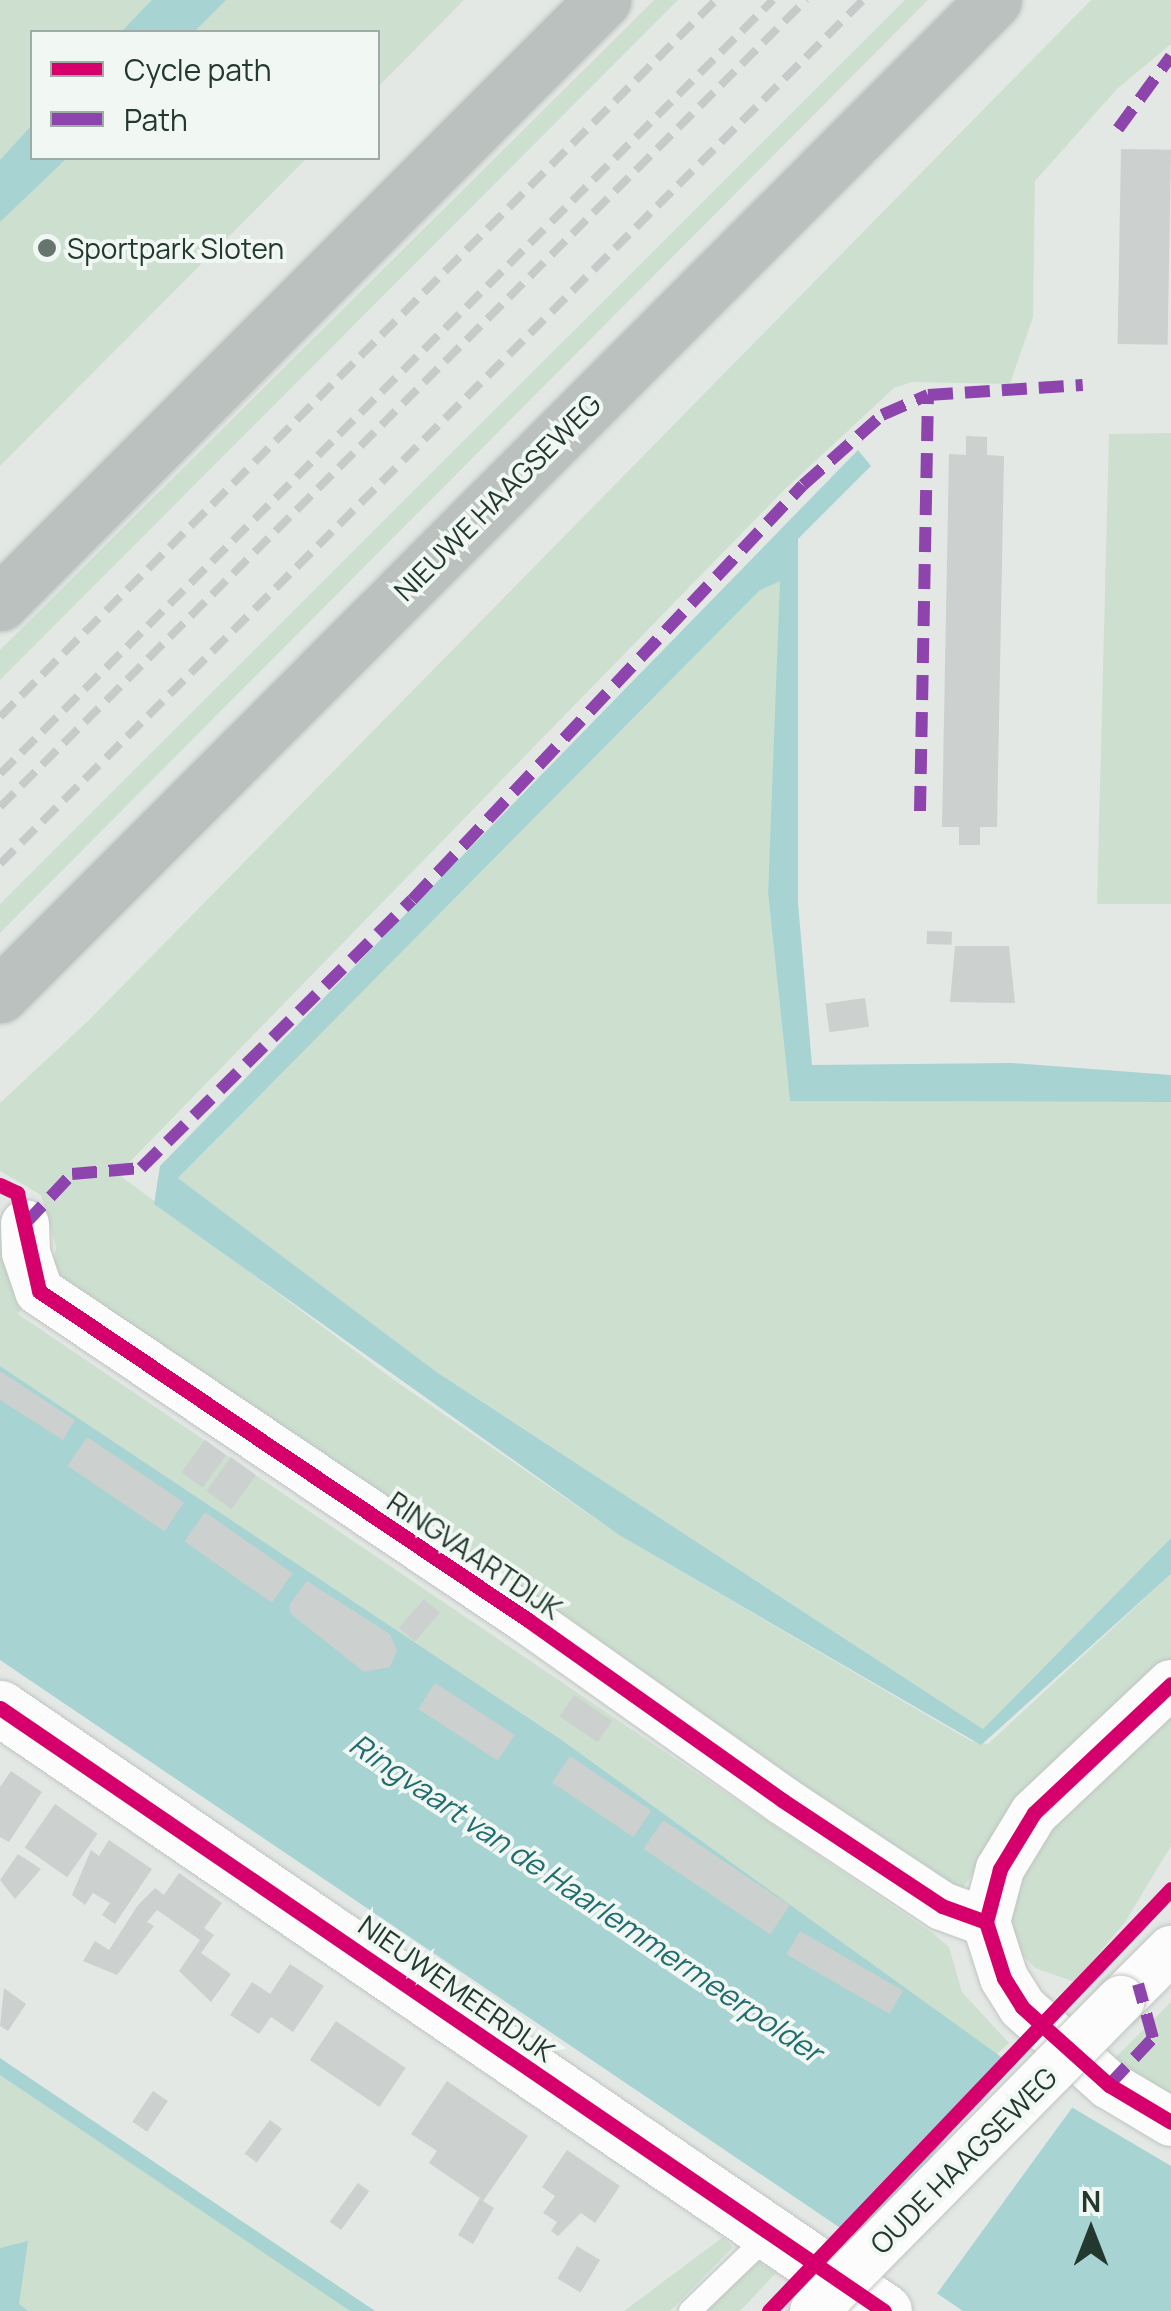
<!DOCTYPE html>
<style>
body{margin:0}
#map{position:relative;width:1171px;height:2311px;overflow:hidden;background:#e3e8e5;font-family:Manrope,sans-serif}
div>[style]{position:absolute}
.green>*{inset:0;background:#cde0d0}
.water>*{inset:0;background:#a7d3d3;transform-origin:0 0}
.pier>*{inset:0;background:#e3e8e5;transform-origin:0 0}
.building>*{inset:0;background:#ccd0ce;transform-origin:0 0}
.roads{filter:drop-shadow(0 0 2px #c0c5c2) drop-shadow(0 0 2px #c0c5c2)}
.lane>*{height:22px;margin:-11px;padding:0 11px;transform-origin:11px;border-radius:11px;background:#fbfcfb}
.street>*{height:48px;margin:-24px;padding:0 24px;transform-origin:24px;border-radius:24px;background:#fbfcfb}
.secondary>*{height:55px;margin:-27.5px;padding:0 27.5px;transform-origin:27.5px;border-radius:27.5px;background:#fbfcfb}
.highway>*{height:55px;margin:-27.5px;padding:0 27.5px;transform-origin:27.5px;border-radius:27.5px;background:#bbc1bf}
.rail>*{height:8px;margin-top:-4px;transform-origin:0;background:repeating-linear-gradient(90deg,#c6cac8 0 20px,transparent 0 30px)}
.bridges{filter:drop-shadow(0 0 2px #c0c5c2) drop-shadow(0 0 2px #c0c5c2)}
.street-bridge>*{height:48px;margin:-24px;padding:0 24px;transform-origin:24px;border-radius:24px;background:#fbfcfb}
.quiet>*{height:12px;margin-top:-6px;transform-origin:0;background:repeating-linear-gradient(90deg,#8e44ad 0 25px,transparent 0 37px)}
.cycleway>*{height:15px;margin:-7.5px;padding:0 7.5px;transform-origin:7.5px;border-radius:7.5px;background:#d6006c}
.dots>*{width:28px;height:28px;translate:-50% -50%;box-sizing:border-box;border:5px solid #f1f7f3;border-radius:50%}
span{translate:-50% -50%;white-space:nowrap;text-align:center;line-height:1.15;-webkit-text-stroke:8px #f1f7f3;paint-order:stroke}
.poi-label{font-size:28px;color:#233930}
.left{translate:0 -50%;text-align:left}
.street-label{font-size:28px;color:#233930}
.water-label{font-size:30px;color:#226d70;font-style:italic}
.legend{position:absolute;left:30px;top:30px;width:350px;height:130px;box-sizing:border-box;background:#f1f7f3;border:2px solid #9faba5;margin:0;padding:12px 18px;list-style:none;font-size:30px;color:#233930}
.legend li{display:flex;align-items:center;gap:20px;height:50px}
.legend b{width:50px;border:2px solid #9faba5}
.north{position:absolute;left:1041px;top:2181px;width:100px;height:100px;-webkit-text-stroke:8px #f1f7f3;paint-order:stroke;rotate:0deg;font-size:28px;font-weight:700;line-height:40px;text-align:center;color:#233930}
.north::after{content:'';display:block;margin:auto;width:35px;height:45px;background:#233930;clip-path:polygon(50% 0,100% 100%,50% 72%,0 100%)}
</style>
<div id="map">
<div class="green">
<div style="clip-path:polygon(0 0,464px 0,378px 87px,378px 32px,32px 32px,32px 158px,307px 158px,0 466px)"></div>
<div style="clip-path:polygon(654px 0,678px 0,0 680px,0 650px)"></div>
<div style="clip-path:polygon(905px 0,928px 0,0 933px,0 904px)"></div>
<div style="clip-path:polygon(1091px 0,1171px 0,1171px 44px,1117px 89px,1035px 181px,1033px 317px,1010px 384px,912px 382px,894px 388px,783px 491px,118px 1174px,394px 1380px,619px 1535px,971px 1741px,988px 1744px,1171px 1574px,1171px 1665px,980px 1864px,953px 1901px,50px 1284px,56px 1247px,41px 1195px,0 1171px,0 1103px,89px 1020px)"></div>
<div style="clip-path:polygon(1171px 433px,1171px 904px,1097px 904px,1109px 434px)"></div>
<div style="clip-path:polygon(781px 580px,768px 893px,790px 1101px,1171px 1102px,1171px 1538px,983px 1729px,438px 1373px,178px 1178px,759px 591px)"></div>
<div style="clip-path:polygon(0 1214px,28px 1297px,18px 1314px,934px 1934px,949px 1947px,962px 1992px,1009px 2043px,997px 2054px,563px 1741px,0 1366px)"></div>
<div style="clip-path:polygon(1171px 1706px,1171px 1846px,1125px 1922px,1075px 1982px,1035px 1968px,1016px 1949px,1009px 1893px,1033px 1844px)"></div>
<div style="clip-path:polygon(1171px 2002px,1171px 2097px,1113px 2060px)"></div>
<div style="clip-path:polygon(0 2072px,84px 2128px,353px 2311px,0 2311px)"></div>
<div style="clip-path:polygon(723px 2237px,733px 2247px,670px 2311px,624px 2311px)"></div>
<div style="clip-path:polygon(756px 2260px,776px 2273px,740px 2311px,705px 2311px)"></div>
</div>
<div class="water">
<div style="clip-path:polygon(152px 0,226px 0,194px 32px,121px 32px)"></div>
<div style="clip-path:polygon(32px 125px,32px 158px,67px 158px,0 222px,0 160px)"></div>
<div style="clip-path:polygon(858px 450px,871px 466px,798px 539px,798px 903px,812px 1065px,1012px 1063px,1171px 1075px,1171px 1102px,790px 1101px,768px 893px,780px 581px,759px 591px,178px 1178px,438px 1373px,983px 1729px,1171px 1538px,1171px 1574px,981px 1745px,619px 1535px,154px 1204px,160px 1166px)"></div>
<div style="clip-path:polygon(0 1366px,563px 1741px,1068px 2105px,1171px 2166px,1171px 2311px,963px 2311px,0 1660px)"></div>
<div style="left:0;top:2058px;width:452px;height:14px;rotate:34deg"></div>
<div style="clip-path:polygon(28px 2241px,19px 2304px,28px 2311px,0 2311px,0 2248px)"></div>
</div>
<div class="pier">
<div style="left:1006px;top:2054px;width:85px;height:242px;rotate:36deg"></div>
</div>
<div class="building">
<div style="left:1121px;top:149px;width:50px;height:195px;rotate:1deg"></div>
<div style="clip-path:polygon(966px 436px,987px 437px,987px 455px,1004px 456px,997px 827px,980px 827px,980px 845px,959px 845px,959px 827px,942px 827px,949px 454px,966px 455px)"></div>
<div style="left:927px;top:931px;width:25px;height:13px;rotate:2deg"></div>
<div style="clip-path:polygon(955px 946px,1009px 946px,1015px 1003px,950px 1002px)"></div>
<div style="left:865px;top:998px;width:29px;height:40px;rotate:82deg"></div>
<div style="clip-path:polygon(0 1371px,75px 1420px,63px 1440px,0 1400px)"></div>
<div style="left:87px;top:1437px;width:117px;height:35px;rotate:34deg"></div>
<div style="left:205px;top:1440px;width:26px;height:40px;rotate:36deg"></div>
<div style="left:231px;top:1457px;width:31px;height:42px;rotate:36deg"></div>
<div style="left:205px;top:1512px;width:107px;height:36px;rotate:35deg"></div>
<div style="clip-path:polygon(307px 1581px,390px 1634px,397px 1651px,390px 1667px,364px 1672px,291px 1614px,289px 1605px)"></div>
<div style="left:424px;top:1599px;width:21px;height:38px;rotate:41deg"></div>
<div style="left:435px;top:1683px;width:95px;height:31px;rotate:33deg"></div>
<div style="left:574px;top:1695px;width:46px;height:26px;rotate:34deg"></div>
<div style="left:570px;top:1756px;width:98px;height:32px;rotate:34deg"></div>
<div style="clip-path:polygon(11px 1771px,42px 1792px,9px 1842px,0 1837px,0 1787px)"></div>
<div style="left:55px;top:1804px;width:52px;height:53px;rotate:35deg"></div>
<div style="left:663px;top:1820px;width:153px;height:35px;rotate:34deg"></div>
<div style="clip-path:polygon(109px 1840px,152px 1869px,115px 1924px,102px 1915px,110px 1903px,93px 1893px,85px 1905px,72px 1895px,91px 1850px,99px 1856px)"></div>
<div style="clip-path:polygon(18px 1854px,41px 1869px,15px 1899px,0 1880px)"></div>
<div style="clip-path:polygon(179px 1873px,222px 1903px,204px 1928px,214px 1935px,201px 1953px,231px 1974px,211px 2002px,179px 1971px,200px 1940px,157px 1910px,147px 1922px,154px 1926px,117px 1975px,83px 1961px,95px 1941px,109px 1950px,138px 1905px,155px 1888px,164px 1895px)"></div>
<div style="left:800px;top:1931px;width:119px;height:27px;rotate:30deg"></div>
<div style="clip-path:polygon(290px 1964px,324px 1986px,293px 2032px,271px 2017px,259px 2034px,230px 2015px,252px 1982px,270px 1994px)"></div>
<div style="clip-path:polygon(4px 1988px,26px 2004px,8px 2031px,0 2026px)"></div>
<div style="left:336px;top:2021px;width:84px;height:47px;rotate:34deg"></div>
<div style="clip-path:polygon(447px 2081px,528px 2136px,483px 2201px,494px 2208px,473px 2244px,458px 2235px,480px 2198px,429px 2163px,437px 2151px,411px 2134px)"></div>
<div style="left:153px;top:2091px;width:18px;height:37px;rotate:34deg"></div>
<div style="left:270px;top:2120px;width:15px;height:42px;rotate:37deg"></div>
<div style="clip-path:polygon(567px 2150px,620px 2186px,595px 2223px,581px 2213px,558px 2236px,551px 2231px,557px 2222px,543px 2213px,555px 2196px,542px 2187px)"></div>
<div style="left:358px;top:2183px;width:14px;height:48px;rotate:36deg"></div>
<div style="left:577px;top:2246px;width:27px;height:38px;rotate:31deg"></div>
</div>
<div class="roads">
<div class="lane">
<div style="left:690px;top:2311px;width:111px;rotate:-43.9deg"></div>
</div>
<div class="street">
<div style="left:25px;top:1224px;width:29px;rotate:88deg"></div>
<div style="left:26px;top:1253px;width:40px;rotate:71.1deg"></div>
<div style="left:39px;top:1291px;width:589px;rotate:33.93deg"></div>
<div style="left:528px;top:1620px;width:311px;rotate:35.3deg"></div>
<div style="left:782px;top:1800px;width:192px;rotate:33.5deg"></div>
<div style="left:942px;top:1906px;width:47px;rotate:20deg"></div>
<div style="left:1171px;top:1684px;width:188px;rotate:136.7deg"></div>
<div style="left:1034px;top:1813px;width:66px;rotate:121.3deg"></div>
<div style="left:1000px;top:1869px;width:55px;rotate:104.8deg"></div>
<div style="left:986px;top:1922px;width:59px;rotate:72.2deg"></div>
<div style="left:1004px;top:1978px;width:34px;rotate:58deg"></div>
<div style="left:1022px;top:2007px;width:117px;rotate:41.9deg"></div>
<div style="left:1109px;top:2085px;width:72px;rotate:30.8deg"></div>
<div style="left:1121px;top:2000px;width:71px;rotate:-45deg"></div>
</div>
<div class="secondary">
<div style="left:0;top:1708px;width:1070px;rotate:34.3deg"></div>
</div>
<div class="highway">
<div style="left:0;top:603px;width:853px;rotate:-45deg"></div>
<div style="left:0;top:995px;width:1406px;rotate:-45.03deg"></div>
</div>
</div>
<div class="rail">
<div style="left:0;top:717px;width:1013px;rotate:-45.04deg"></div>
<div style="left:0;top:774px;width:1094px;rotate:-45.04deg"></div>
<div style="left:0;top:807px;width:1141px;rotate:-45.04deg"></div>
<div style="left:0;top:864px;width:1221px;rotate:-45.03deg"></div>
</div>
<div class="bridges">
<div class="street-bridge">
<div style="left:814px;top:2311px;width:437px;rotate:-45.4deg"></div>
</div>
</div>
<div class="quiet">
<div style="left:1118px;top:129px;width:90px;rotate:-54deg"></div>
<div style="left:920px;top:811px;width:416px;rotate:-88.9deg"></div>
<div style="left:25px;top:1224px;width:69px;rotate:-46.8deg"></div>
<div style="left:72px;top:1174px;width:69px;rotate:-5deg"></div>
<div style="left:141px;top:1168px;width:381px;rotate:-44.7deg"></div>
<div style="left:412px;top:900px;width:570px;rotate:-46.71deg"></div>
<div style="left:803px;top:485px;width:106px;rotate:-41.5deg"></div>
<div style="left:882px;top:415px;width:50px;rotate:-23.5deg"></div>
<div style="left:928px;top:395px;width:155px;rotate:-3.7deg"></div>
<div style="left:1109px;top:2085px;width:64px;rotate:-46.9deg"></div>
<div style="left:1153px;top:2038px;width:56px;rotate:-105.5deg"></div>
</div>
<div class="cycleway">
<div style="left:0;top:1185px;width:19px;rotate:25deg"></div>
<div style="left:17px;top:1193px;width:100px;rotate:77.3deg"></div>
<div style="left:39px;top:1291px;width:589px;rotate:33.93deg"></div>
<div style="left:528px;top:1620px;width:311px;rotate:35.3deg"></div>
<div style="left:782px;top:1800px;width:192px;rotate:33.5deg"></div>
<div style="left:942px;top:1906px;width:47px;rotate:20deg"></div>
<div style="left:1171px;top:1684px;width:188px;rotate:136.7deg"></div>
<div style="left:1034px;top:1813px;width:66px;rotate:121.3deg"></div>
<div style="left:1000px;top:1869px;width:55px;rotate:104.8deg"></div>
<div style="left:986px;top:1922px;width:59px;rotate:72.2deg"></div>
<div style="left:1004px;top:1978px;width:34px;rotate:58deg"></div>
<div style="left:1022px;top:2007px;width:117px;rotate:41.9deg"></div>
<div style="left:1109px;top:2085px;width:72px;rotate:30.8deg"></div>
<div style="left:0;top:1708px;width:1070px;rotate:34.3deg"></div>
<div style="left:769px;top:2311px;width:583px;rotate:-46.39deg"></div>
</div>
<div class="dots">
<div style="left:47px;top:248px;background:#66766f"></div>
</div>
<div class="poi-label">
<span class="left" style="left:67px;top:248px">Sportpark Sloten</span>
</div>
<div class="street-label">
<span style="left:497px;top:497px;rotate:-45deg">NIEUWE HAAGSEWEG</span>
<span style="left:475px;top:1555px;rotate:34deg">RINGVAARTDIJK</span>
<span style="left:457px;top:1988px;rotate:35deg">NIEUWEMEERDIJK</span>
<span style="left:963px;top:2160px;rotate:-45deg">OUDE HAAGSEWEG</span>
</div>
<div class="water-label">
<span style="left:586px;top:1898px;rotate:34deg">Ringvaart van de Haarlemmermeerpolder</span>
</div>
<ul class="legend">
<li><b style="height:12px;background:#d6006c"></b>Cycle path</li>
<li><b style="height:12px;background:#8e44ad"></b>Path</li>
</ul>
<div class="north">N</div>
</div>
